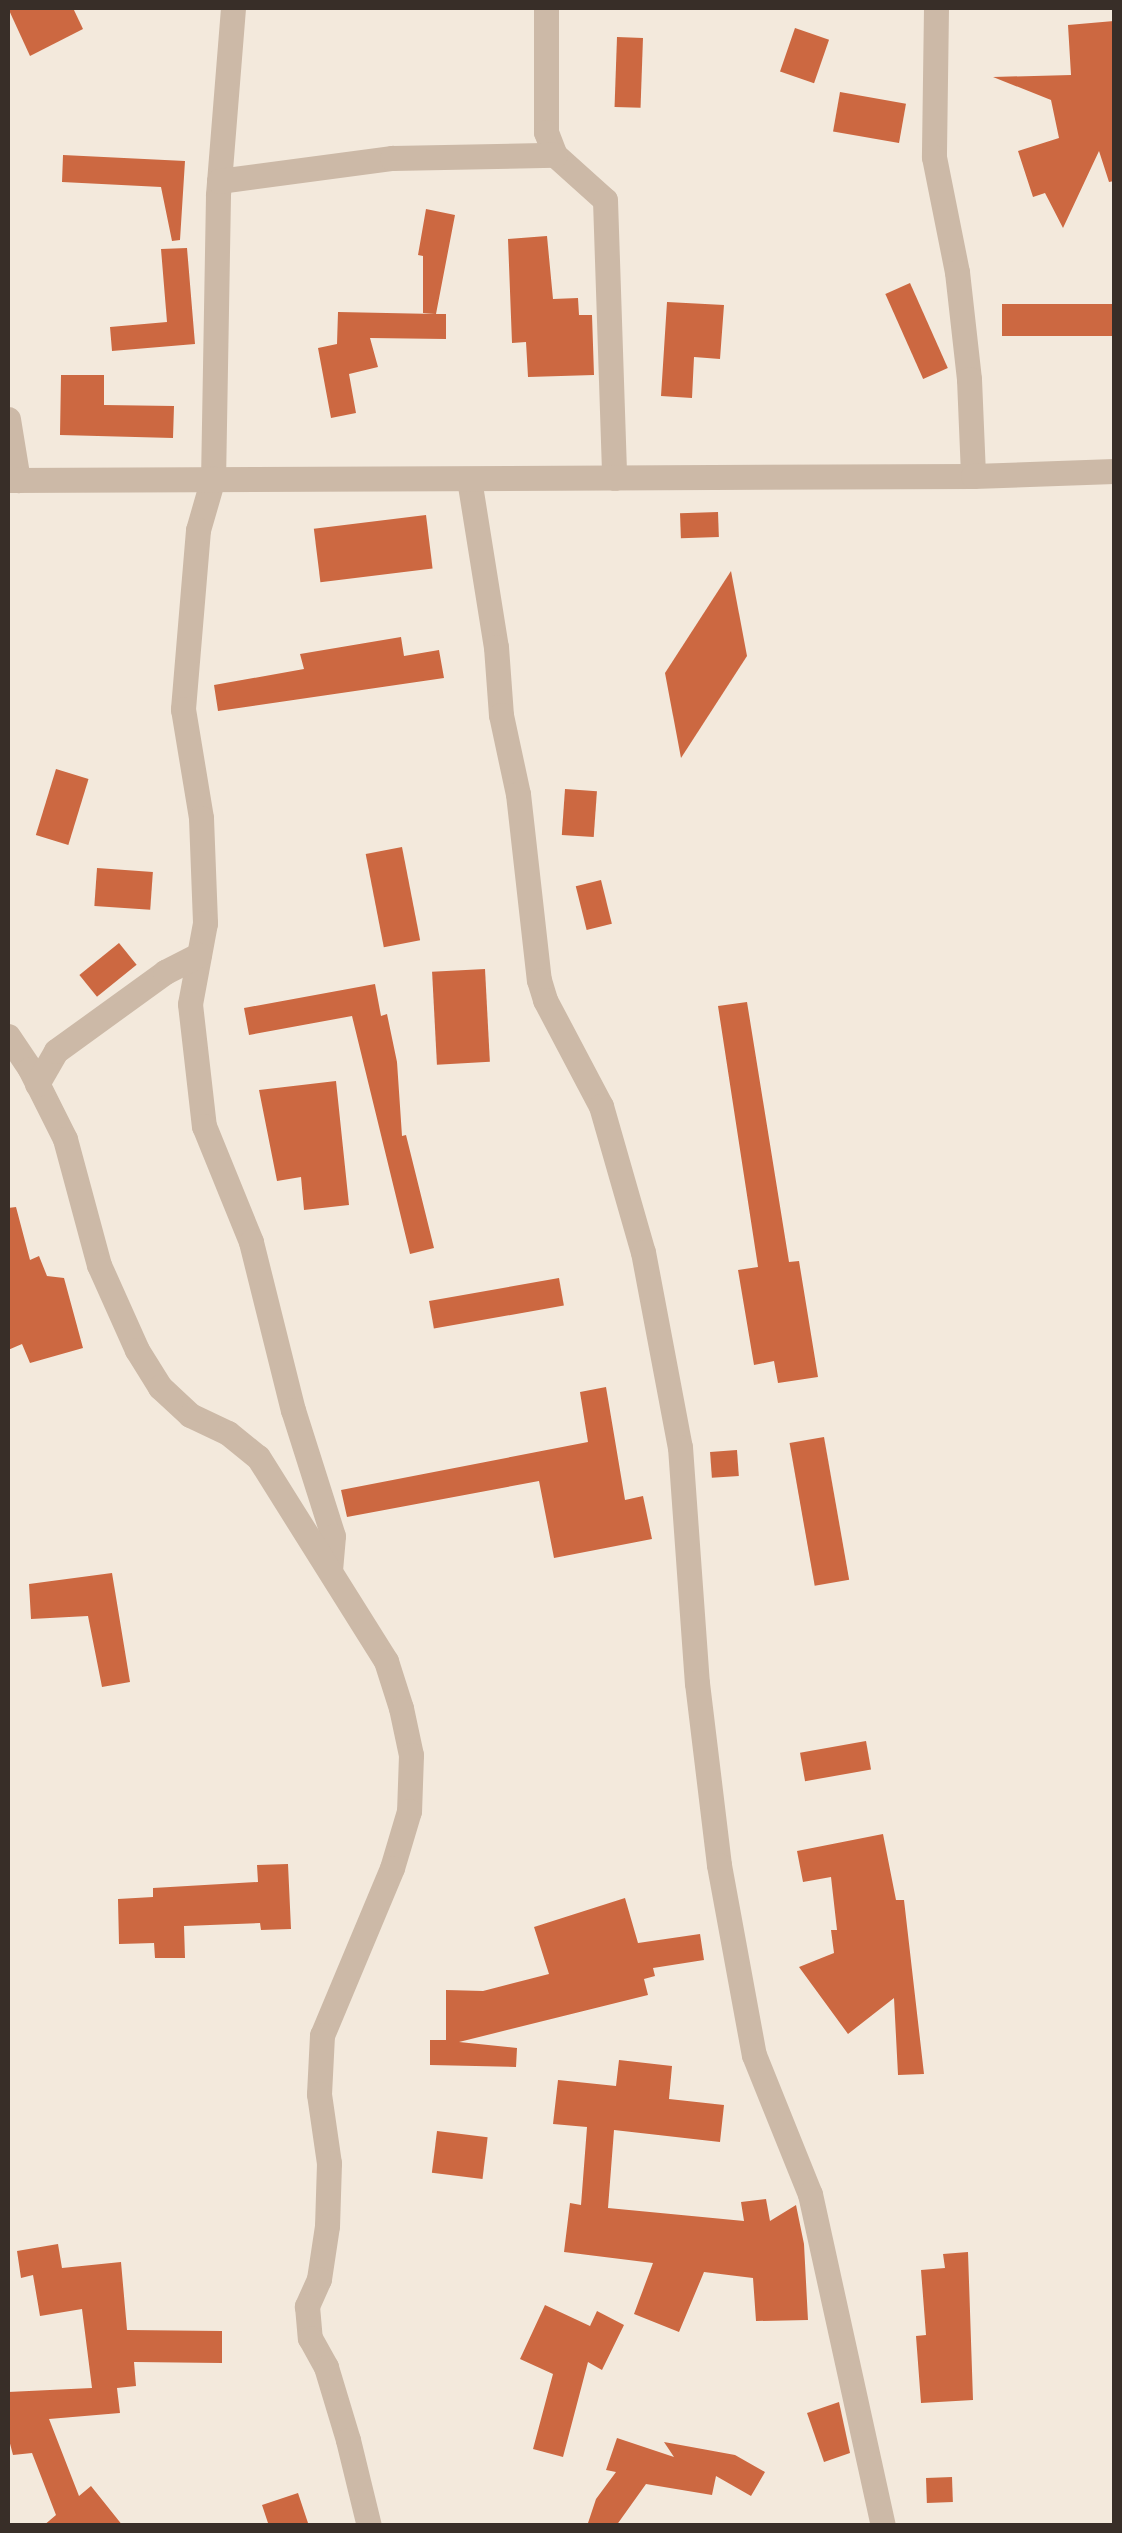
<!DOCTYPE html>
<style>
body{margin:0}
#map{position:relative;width:1122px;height:2533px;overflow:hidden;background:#f3e9dc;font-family:Helvetica,sans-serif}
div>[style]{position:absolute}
.building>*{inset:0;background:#cc6841;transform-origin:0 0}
.street>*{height:25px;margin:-12.5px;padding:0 12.5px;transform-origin:12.5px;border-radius:12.5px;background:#ccb9a7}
span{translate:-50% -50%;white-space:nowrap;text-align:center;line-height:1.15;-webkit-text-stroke:8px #fbf3e9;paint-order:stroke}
.frame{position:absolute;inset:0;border:10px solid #382e28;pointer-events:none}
</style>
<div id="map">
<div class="building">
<div style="clip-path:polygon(8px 8px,73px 8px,83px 29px,30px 56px)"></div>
<div style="clip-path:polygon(1114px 21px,1114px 181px,1109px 182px,1099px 151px,1063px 228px,1045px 193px,1033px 197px,1018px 151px,1059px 138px,1051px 100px,993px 77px,1071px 75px,1068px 25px)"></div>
<div style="left:795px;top:28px;width:36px;height:46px;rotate:19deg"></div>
<div style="left:617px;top:37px;width:26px;height:70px;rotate:2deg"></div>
<div style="left:840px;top:92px;width:67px;height:40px;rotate:10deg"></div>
<div style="clip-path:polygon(63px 155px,185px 161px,180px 240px,172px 241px,161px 187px,62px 182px)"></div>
<div style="clip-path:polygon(426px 209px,455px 215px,436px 314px,446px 314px,446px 339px,370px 338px,378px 367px,349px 374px,356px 413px,331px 418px,318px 348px,337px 344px,338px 312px,435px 314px,423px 313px,423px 256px,418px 255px)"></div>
<div style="clip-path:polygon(547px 236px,553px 299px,578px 298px,579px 315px,592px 315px,594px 375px,528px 377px,526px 342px,512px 343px,508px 239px)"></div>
<div style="clip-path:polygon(187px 248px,195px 344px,112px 351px,110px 327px,167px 322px,161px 249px)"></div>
<div style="left:910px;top:283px;width:93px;height:27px;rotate:66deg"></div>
<div style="clip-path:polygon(667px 302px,724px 305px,720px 359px,694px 357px,692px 398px,661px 396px)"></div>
<div style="left:1002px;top:304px;width:112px;height:32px"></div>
<div style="clip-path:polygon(61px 375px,104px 375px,104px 405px,174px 406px,173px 438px,60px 435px)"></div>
<div style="left:718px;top:512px;width:25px;height:38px;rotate:88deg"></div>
<div style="left:426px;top:515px;width:54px;height:113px;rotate:83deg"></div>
<div style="clip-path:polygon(731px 571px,747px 656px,681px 758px,665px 673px)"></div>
<div style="clip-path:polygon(401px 637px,404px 656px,439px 650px,444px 678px,218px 711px,214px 685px,304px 669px,300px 654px)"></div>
<div style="left:56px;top:769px;width:34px;height:69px;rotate:17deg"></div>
<div style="left:565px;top:789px;width:32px;height:46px;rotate:4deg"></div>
<div style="left:402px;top:847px;width:95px;height:37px;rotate:79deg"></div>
<div style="left:97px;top:868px;width:56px;height:38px;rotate:4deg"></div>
<div style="left:601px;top:880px;width:45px;height:26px;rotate:76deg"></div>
<div style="left:119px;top:943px;width:28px;height:51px;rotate:51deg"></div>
<div style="left:485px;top:969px;width:93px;height:53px;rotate:87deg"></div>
<div style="clip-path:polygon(375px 984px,381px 1016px,387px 1014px,397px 1062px,402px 1136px,406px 1135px,434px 1248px,410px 1254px,352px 1016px,249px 1035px,244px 1008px)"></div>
<div style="clip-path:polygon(747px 1002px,789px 1262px,799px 1261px,818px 1377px,778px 1383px,774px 1361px,754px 1365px,738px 1270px,758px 1267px,718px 1006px)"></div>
<div style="clip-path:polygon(336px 1081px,349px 1205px,304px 1210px,301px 1177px,277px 1181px,259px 1090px)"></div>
<div style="clip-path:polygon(16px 1207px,30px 1260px,39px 1256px,47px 1276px,64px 1278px,83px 1348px,30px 1363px,22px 1344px,8px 1350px,8px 1208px)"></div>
<div style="left:559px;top:1278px;width:28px;height:132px;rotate:80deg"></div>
<div style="clip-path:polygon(606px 1387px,625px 1500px,643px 1496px,652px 1539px,554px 1558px,539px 1481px,347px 1517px,341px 1490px,588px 1442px,580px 1392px)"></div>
<div style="left:824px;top:1437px;width:145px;height:35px;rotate:80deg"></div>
<div style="left:737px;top:1450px;width:26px;height:27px;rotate:86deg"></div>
<div style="clip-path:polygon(112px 1573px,130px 1682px,102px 1687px,88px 1616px,31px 1619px,29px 1584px)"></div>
<div style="left:866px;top:1741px;width:29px;height:67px;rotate:80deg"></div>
<div style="clip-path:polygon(883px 1834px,896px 1900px,904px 1900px,924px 2074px,898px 2075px,894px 1998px,848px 2034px,799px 1967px,834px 1953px,831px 1930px,837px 1930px,831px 1877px,803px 1882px,797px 1851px)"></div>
<div style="clip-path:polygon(288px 1864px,291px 1929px,261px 1930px,260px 1923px,184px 1926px,185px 1958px,155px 1958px,154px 1943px,119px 1944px,118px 1899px,153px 1897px,153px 1888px,258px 1882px,257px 1865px)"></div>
<div style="clip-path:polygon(625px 1898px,638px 1943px,700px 1934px,704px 1960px,653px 1968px,655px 1976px,644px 1979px,648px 1995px,459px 2042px,517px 2048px,516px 2067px,430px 2065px,430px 2040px,446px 2040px,446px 1990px,483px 1991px,549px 1974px,534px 1927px)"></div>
<div style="clip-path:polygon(619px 2060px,672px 2066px,669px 2099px,724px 2105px,720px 2142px,614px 2130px,608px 2208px,744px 2221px,741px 2202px,766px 2199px,770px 2221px,796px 2205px,804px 2244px,808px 2320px,756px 2321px,753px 2278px,704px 2272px,679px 2332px,634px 2314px,653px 2263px,564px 2252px,570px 2203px,581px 2205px,587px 2127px,553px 2124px,558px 2080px,616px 2086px)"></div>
<div style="left:437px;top:2131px;width:51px;height:42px;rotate:7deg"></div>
<div style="clip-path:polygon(58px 2244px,62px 2268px,121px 2262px,127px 2330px,222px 2331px,222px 2363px,134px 2362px,136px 2386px,117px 2388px,120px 2413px,49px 2419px,79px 2496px,91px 2486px,123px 2526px,43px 2526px,56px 2515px,32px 2453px,13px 2455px,8px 2436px,8px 2392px,92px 2388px,82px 2309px,40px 2316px,33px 2275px,21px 2278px,17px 2251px)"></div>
<div style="clip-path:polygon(968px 2252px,973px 2400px,921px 2403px,916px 2336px,926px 2335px,921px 2270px,945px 2268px,943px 2254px)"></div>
<div style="clip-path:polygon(545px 2305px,590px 2326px,597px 2311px,624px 2325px,602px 2370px,588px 2362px,563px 2457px,533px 2449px,553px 2374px,520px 2359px)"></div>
<div style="clip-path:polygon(839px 2402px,850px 2453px,824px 2462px,807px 2413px)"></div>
<div style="clip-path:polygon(617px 2438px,674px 2457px,664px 2442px,735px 2455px,765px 2472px,751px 2496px,716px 2476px,712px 2495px,646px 2484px,616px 2526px,587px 2526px,596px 2499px,616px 2472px,606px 2470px)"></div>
<div style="left:952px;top:2477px;width:25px;height:26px;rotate:88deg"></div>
<div style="clip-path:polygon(298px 2493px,309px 2526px,269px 2526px,262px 2505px)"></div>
</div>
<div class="street">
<div style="left:233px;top:8px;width:188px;rotate:94.6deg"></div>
<div style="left:218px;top:195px;width:283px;rotate:91deg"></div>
<div style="left:213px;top:478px;width:54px;rotate:106.1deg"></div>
<div style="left:198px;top:530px;width:180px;rotate:94.8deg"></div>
<div style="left:183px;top:709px;width:110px;rotate:80.6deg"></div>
<div style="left:201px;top:818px;width:105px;rotate:87.8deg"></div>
<div style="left:205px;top:923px;width:82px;rotate:100.5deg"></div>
<div style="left:190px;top:1004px;width:123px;rotate:83.5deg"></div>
<div style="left:204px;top:1126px;width:125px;rotate:67.9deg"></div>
<div style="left:251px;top:1242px;width:173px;rotate:76deg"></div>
<div style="left:293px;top:1410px;width:132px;rotate:72.4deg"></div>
<div style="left:333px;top:1536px;width:34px;rotate:95deg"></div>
<div style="left:546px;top:8px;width:124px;rotate:90deg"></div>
<div style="left:546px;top:132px;width:25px;rotate:69deg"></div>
<div style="left:555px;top:155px;width:67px;rotate:42deg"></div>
<div style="left:605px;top:200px;width:278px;rotate:88.1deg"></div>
<div style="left:936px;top:8px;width:149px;rotate:90.8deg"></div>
<div style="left:934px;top:157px;width:117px;rotate:78.7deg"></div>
<div style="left:957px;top:272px;width:108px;rotate:83.6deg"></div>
<div style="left:969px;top:379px;width:97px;rotate:87.6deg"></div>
<div style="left:219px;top:181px;width:175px;rotate:-7.6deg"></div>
<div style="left:392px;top:158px;width:163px;rotate:-1.1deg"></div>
<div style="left:8px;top:419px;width:62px;rotate:80.7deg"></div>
<div style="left:469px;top:479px;width:170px;rotate:80.9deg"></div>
<div style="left:496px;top:647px;width:68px;rotate:85.8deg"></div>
<div style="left:501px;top:715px;width:81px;rotate:77.9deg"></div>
<div style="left:518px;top:794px;width:187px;rotate:83.6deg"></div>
<div style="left:539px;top:980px;width:21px;rotate:73deg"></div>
<div style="left:545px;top:1000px;width:120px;rotate:62.2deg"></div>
<div style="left:601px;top:1106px;width:152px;rotate:74deg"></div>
<div style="left:643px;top:1252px;width:198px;rotate:79.3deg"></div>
<div style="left:680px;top:1447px;width:237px;rotate:85.9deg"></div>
<div style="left:697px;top:1683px;width:183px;rotate:83.1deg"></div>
<div style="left:719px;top:1865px;width:193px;rotate:79.6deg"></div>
<div style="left:754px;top:2055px;width:150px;rotate:68.1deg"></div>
<div style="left:810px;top:2194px;width:340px;rotate:77.6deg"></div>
<div style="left:8px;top:480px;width:965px;rotate:-0.24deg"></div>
<div style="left:973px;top:476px;width:141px;rotate:-2deg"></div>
<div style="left:8px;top:1036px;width:40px;rotate:56deg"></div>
<div style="left:30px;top:1069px;width:78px;rotate:63.4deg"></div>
<div style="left:65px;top:1139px;width:131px;rotate:74.9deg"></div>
<div style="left:99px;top:1265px;width:93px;rotate:65.9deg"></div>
<div style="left:137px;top:1350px;width:44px;rotate:58.1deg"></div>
<div style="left:160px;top:1387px;width:41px;rotate:43deg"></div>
<div style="left:190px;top:1415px;width:42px;rotate:25.3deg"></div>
<div style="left:228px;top:1433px;width:38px;rotate:39deg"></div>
<div style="left:258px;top:1457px;width:241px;rotate:57.9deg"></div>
<div style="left:386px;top:1661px;width:49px;rotate:72.3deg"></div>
<div style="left:401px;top:1708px;width:48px;rotate:78deg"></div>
<div style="left:411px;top:1755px;width:56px;rotate:92deg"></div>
<div style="left:409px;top:1811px;width:59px;rotate:106.6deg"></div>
<div style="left:392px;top:1868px;width:181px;rotate:112.7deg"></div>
<div style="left:322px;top:2035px;width:59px;rotate:92.9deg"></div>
<div style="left:319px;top:2094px;width:70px;rotate:81.8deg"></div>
<div style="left:329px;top:2163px;width:63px;rotate:91.8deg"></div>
<div style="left:327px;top:2226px;width:54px;rotate:98.6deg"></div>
<div style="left:319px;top:2279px;width:30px;rotate:114deg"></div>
<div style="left:307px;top:2306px;width:32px;rotate:85deg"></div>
<div style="left:310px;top:2338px;width:33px;rotate:61deg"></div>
<div style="left:326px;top:2367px;width:76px;rotate:73.2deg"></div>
<div style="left:348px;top:2440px;width:89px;rotate:76.3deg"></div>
<div style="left:37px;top:1084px;width:38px;rotate:-60deg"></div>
<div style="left:56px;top:1051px;width:135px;rotate:-35.9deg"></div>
<div style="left:165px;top:972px;width:38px;rotate:-27deg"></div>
</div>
<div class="frame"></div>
</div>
